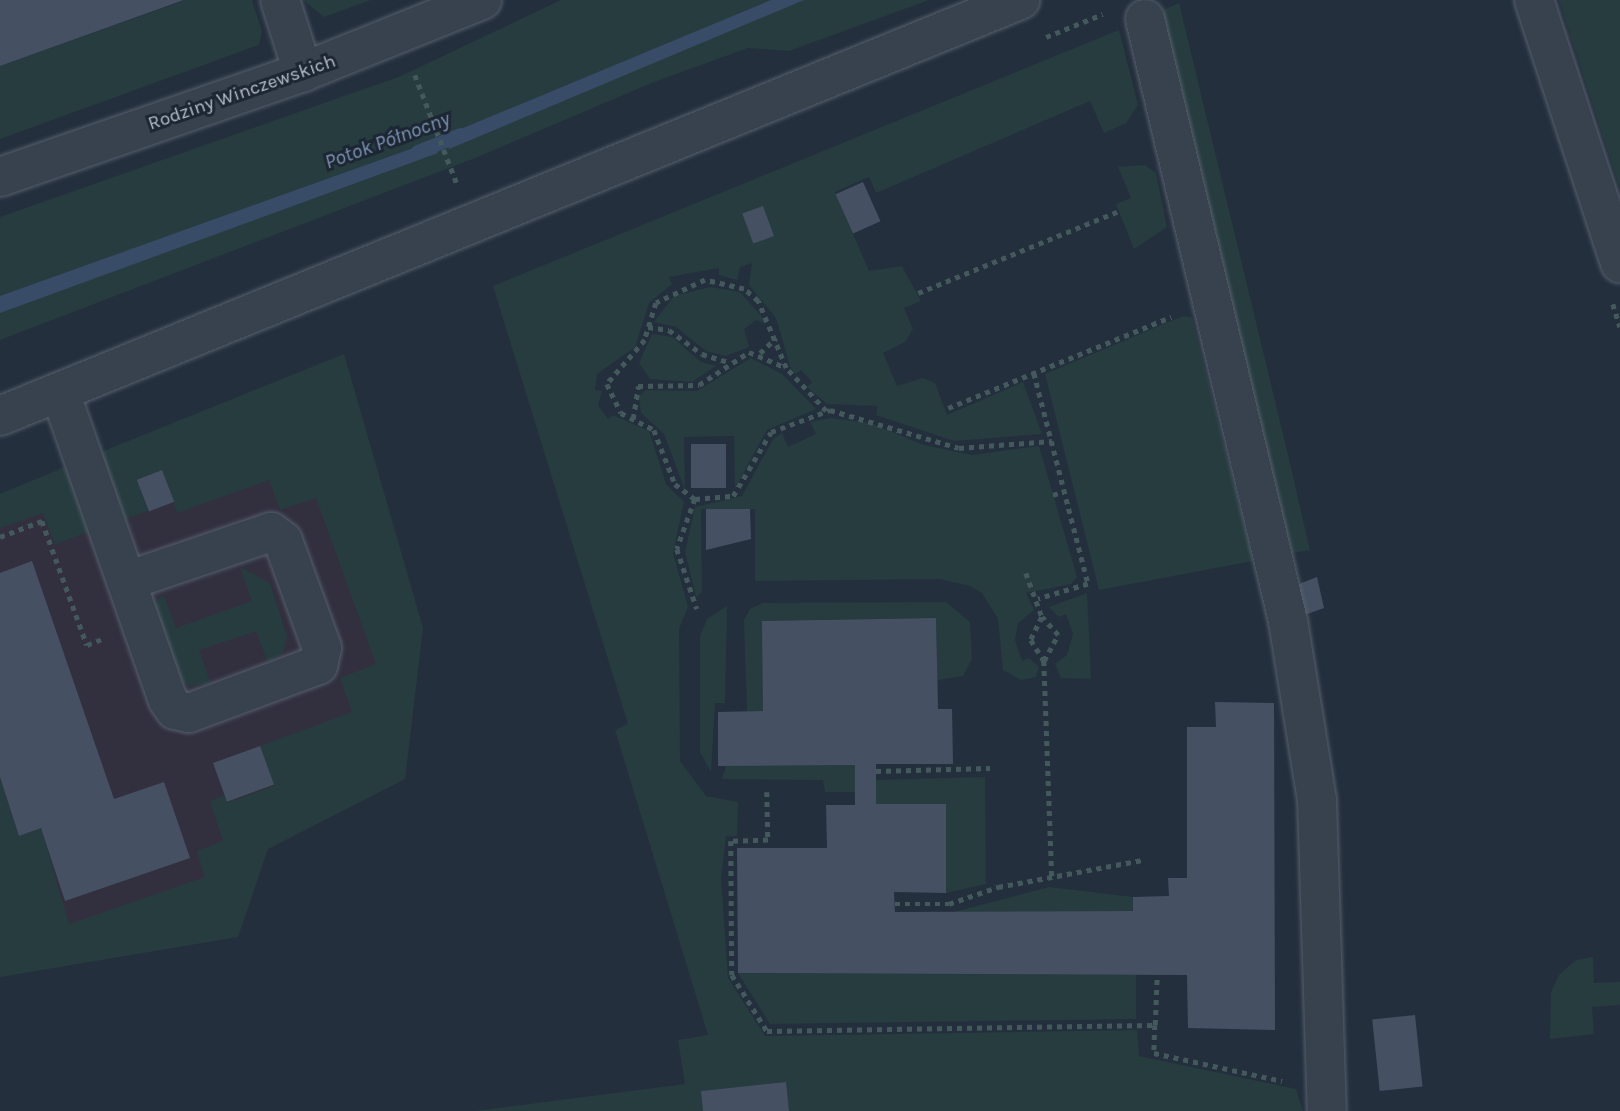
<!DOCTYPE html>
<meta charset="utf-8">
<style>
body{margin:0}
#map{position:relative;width:1620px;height:1111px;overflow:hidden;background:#242f3e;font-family:Karla,sans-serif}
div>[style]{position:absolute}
.medical>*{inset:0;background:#32303f}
.green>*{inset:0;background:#263c3f}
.water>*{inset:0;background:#394c67}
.stream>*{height:14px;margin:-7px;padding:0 7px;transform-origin:7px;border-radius:7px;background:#394c67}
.building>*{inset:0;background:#455162;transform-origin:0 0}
.path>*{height:4.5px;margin-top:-2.25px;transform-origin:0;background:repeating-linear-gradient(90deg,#44595c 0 5px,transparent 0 10px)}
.roads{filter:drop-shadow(0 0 2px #565f6c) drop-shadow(0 0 2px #565f6c)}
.minor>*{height:38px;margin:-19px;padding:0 19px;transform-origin:19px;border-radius:19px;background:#38414e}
span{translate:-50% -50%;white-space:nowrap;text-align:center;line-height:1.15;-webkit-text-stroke:6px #1d2633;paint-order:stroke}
.street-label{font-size:19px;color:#b4bcc9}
.water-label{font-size:21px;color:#7c92b1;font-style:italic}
</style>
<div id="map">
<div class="medical">
<div style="clip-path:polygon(344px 354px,423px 628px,405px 779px,268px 849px,238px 937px,0 977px,0 494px)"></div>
</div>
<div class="green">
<div style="clip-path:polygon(186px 0,252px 0,262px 31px,259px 45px,0 139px,0 66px)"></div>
<div style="clip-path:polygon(303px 0,371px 0,324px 17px)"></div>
<div style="clip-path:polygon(561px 0,929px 0,789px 51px,748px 48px,654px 82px,475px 158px,0 340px,0 217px,401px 76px)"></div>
<div style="clip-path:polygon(1559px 0,1620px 0,1620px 188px)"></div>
<div style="clip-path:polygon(1179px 3px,1289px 459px,1310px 550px,1288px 554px,1159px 12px)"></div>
<div style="clip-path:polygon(1119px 30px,1138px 105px,1126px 123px,1104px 133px,1090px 101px,876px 193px,869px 177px,835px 192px,869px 271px,902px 266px,921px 301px,904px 308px,913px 329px,905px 342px,883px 353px,897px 386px,923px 378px,935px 383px,947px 415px,1023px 382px,1042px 434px,954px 441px,876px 415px,878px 406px,827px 404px,807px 387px,812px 382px,801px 370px,795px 374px,790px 366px,776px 318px,749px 285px,752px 263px,740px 267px,737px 280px,719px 275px,719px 268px,669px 277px,672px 284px,649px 303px,635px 347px,597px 374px,595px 390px,602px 391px,598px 405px,608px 419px,613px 415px,649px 431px,666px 484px,684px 502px,673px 553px,688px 607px,679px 629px,680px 761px,706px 796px,738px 802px,737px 836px,726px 836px,721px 878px,728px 978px,765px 1036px,1137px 1030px,1139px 1056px,1296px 1089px,1303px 1111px,789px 1111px,785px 1082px,702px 1091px,703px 1111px,476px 1111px,685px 1084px,678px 1040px,708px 1035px,615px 730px,628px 724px,493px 286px)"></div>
<div style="clip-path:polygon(1145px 165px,1156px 173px,1167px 227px,1134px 249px,1116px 204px,1131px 198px,1118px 167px)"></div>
<div style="clip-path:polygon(710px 287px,740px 292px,761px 316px,766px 324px,756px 320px,744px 329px,749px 347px,726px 356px,706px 351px,676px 327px,654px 322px,674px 296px)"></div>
<div style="clip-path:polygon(1183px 316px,1192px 317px,1253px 561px,1099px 590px,1045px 374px)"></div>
<div style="clip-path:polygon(652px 334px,672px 337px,701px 362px,716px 366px,692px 382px,650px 379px,639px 363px)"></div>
<div style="clip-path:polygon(344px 354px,423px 628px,405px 779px,268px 849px,238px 937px,0 977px,0 777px,19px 836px,41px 828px,69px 924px,205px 877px,197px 851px,223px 841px,210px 801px,225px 795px,229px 802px,274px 786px,260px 746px,352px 712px,340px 678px,376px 664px,316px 498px,280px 510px,269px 480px,177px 513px,162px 470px,137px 479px,148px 511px,125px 519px,101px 452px)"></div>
<div style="clip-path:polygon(751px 358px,782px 374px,816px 409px,767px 430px,735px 488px,734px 436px,684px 437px,685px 490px,664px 434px,641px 413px,639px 396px,646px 390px,697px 391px)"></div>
<div style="clip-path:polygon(830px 418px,870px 423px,924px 445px,972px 455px,1039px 446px,1077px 577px,1071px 584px,1026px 593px,1034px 610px,1018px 623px,1015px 640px,1022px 661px,1029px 658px,1039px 667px,1036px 677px,1021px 680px,1003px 670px,998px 619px,982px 593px,970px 586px,939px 579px,755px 581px,755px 509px,701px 509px,702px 592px,696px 597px,685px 552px,695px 507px,742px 496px,773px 439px,782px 433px,788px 447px,816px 434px,810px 422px)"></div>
<div style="clip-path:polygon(65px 467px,88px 532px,55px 544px,43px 513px,0 528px,0 494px)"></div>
<div style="clip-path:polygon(240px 567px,270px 583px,287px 636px,283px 653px,268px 663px,256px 631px,199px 650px,211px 684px,189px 686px,181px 680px,155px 610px,157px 600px,163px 594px,176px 628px,252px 601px)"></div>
<div style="clip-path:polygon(1087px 593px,1091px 679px,1061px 678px,1055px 664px,1067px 655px,1073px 634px,1066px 614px,1059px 617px,1049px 607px)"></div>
<div style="clip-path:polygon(946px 602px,970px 622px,972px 659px,963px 676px,937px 680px,936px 618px,763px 621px,763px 711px,747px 711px,744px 620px,750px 609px,763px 603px)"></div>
<div style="clip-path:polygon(727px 606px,725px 703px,715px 703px,711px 772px,700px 752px,700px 636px,707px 619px)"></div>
<div style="clip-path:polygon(855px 765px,855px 792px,825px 792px,823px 780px,722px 779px,726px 766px)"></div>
<div style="clip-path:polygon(985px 777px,986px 884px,946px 893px,945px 804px,876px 804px,876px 780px)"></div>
<div style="clip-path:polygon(1049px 887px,1133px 897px,1133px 911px,954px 912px)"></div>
<div style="clip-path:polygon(1593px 957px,1594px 983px,1620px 982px,1620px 1005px,1592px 1007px,1594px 1034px,1550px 1039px,1551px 992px,1559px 975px,1576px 960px)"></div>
<div style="clip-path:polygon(738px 973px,1136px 975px,1136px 1019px,770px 1024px)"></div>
</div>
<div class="water">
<div style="clip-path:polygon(771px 0,804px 0,449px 149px,444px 136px)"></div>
<div style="clip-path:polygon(433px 141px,438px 153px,0 313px,0 296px)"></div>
</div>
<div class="stream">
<div style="left:418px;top:152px;width:46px;rotate:-21.6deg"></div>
</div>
<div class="building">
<div style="clip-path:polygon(0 0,184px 0,0 66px)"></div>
<div style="left:863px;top:182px;width:43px;height:30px;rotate:66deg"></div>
<div style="left:763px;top:206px;width:32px;height:22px;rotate:70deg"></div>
<div style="left:691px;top:444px;width:35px;height:44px"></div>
<div style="left:162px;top:470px;width:34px;height:27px;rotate:69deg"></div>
<div style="clip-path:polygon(706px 509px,750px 509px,751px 539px,706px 550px)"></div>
<div style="clip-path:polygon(32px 561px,114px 799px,164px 782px,190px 858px,65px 901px,41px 828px,19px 836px,0 777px,0 573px)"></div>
<div style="clip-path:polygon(1317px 577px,1324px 608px,1299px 617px,1289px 588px)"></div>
<div style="clip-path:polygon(936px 618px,938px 709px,952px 709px,953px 764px,876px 764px,876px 804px,946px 804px,946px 893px,894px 892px,895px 912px,1133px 911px,1133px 897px,1169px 896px,1168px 878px,1187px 878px,1187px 727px,1216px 727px,1215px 702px,1274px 703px,1275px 1030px,1188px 1028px,1187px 975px,738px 973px,737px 848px,827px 848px,826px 805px,855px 805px,855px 765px,718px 766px,718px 712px,763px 711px,762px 621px)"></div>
<div style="left:260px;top:746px;width:41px;height:50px;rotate:70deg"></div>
<div style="left:1415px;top:1015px;width:72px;height:43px;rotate:84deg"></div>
<div style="clip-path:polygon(786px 1082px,789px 1111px,703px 1111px,701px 1091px)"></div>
</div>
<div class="path">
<div style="left:1046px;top:37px;width:61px;rotate:-22deg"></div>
<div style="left:415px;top:75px;width:117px;rotate:68.9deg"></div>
<div style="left:918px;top:293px;width:217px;rotate:-22.2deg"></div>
<div style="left:1613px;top:304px;width:24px;rotate:73deg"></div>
<div style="left:648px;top:327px;width:21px;rotate:8deg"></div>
<div style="left:669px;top:330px;width:41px;rotate:36deg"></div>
<div style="left:702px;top:354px;width:27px;rotate:17deg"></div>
<div style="left:760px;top:353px;width:22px;rotate:-43deg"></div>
<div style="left:1034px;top:373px;width:218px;rotate:75.6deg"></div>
<div style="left:1088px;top:584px;width:52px;rotate:163.3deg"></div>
<div style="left:948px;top:408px;width:241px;rotate:-22.2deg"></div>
<div style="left:826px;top:411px;width:59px;rotate:-132.9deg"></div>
<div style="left:786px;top:368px;width:73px;rotate:-112.7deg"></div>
<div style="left:758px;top:301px;width:18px;rotate:-139deg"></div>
<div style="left:744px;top:289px;width:40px;rotate:-167deg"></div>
<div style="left:705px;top:280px;width:54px;rotate:154.9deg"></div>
<div style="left:656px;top:303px;width:39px;rotate:107deg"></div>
<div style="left:645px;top:340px;width:58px;rotate:130.8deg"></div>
<div style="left:607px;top:384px;width:32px;rotate:64deg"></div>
<div style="left:621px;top:413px;width:37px;rotate:27deg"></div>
<div style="left:654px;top:430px;width:58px;rotate:68.7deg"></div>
<div style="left:675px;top:484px;width:25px;rotate:37deg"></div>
<div style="left:695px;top:499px;width:38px;rotate:-5deg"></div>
<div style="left:733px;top:496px;width:74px;rotate:-59.3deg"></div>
<div style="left:771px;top:432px;width:63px;rotate:-20.4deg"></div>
<div style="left:830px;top:410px;width:134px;rotate:16.4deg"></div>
<div style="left:959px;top:448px;width:93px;rotate:-4.3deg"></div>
<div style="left:633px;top:419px;width:33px;rotate:-81deg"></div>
<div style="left:638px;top:386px;width:61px;rotate:-0.9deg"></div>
<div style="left:699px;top:385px;width:60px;rotate:-33.4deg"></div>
<div style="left:749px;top:352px;width:39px;rotate:23deg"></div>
<div style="left:1053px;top:495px;width:12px;rotate:-20deg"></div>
<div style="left:695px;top:499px;width:53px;rotate:109.8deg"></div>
<div style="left:677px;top:549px;width:63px;rotate:71.6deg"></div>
<div style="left:0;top:537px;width:45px;rotate:-20.9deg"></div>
<div style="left:42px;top:521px;width:132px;rotate:70.1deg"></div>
<div style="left:87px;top:645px;width:16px;rotate:-22deg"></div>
<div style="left:1026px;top:573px;width:47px;rotate:70deg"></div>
<div style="left:1042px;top:617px;width:25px;rotate:116deg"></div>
<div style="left:1031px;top:640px;width:25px;rotate:58deg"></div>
<div style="left:1044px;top:661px;width:30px;rotate:-62deg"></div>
<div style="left:1058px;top:635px;width:24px;rotate:-132deg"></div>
<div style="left:1044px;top:661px;width:216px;rotate:87.9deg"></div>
<div style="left:876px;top:771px;width:114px;rotate:-1.5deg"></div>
<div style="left:767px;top:792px;width:48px;rotate:88.8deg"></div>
<div style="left:768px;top:840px;width:37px;rotate:178deg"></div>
<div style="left:731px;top:841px;width:134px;rotate:89.6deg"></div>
<div style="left:732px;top:975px;width:66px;rotate:58deg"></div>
<div style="left:767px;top:1031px;width:388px;rotate:-0.9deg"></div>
<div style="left:1155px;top:1025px;width:28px;rotate:92deg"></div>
<div style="left:1154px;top:1053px;width:131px;rotate:12.3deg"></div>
<div style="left:895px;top:904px;width:54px"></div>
<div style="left:949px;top:904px;width:52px;rotate:-19.1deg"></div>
<div style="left:998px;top:887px;width:147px;rotate:-10.6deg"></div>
<div style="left:1155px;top:1025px;width:50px;rotate:-87.7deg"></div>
</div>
<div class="roads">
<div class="minor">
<div style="left:280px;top:0;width:76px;rotate:72.3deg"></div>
<div style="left:1534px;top:0;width:277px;rotate:71.9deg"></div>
<div style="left:1145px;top:19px;width:619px;rotate:76.64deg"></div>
<div style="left:1288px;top:621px;width:181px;rotate:80.8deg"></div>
<div style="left:1317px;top:800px;width:311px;rotate:88.2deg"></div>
<div style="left:0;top:177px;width:321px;rotate:-19.1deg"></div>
<div style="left:303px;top:72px;width:193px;rotate:-21.9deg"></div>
<div style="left:60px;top:392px;width:326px;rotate:70.7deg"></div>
<div style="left:168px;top:700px;width:12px;rotate:55deg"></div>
<div style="left:175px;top:710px;width:14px;rotate:12deg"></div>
<div style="left:189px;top:713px;width:138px;rotate:-20.4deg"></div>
<div style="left:318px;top:665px;width:17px;rotate:-77deg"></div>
<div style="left:322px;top:648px;width:114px;rotate:-110deg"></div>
<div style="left:283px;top:541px;width:15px;rotate:-143deg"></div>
<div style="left:271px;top:532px;width:152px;rotate:161.2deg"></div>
<div style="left:0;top:416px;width:1102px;rotate:-22.19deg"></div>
</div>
</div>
<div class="street-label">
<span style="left:242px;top:93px;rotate:-19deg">Rodziny Winczewskich</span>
</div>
<div class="water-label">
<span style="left:387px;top:140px;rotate:-20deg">Potok Północny</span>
</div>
</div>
